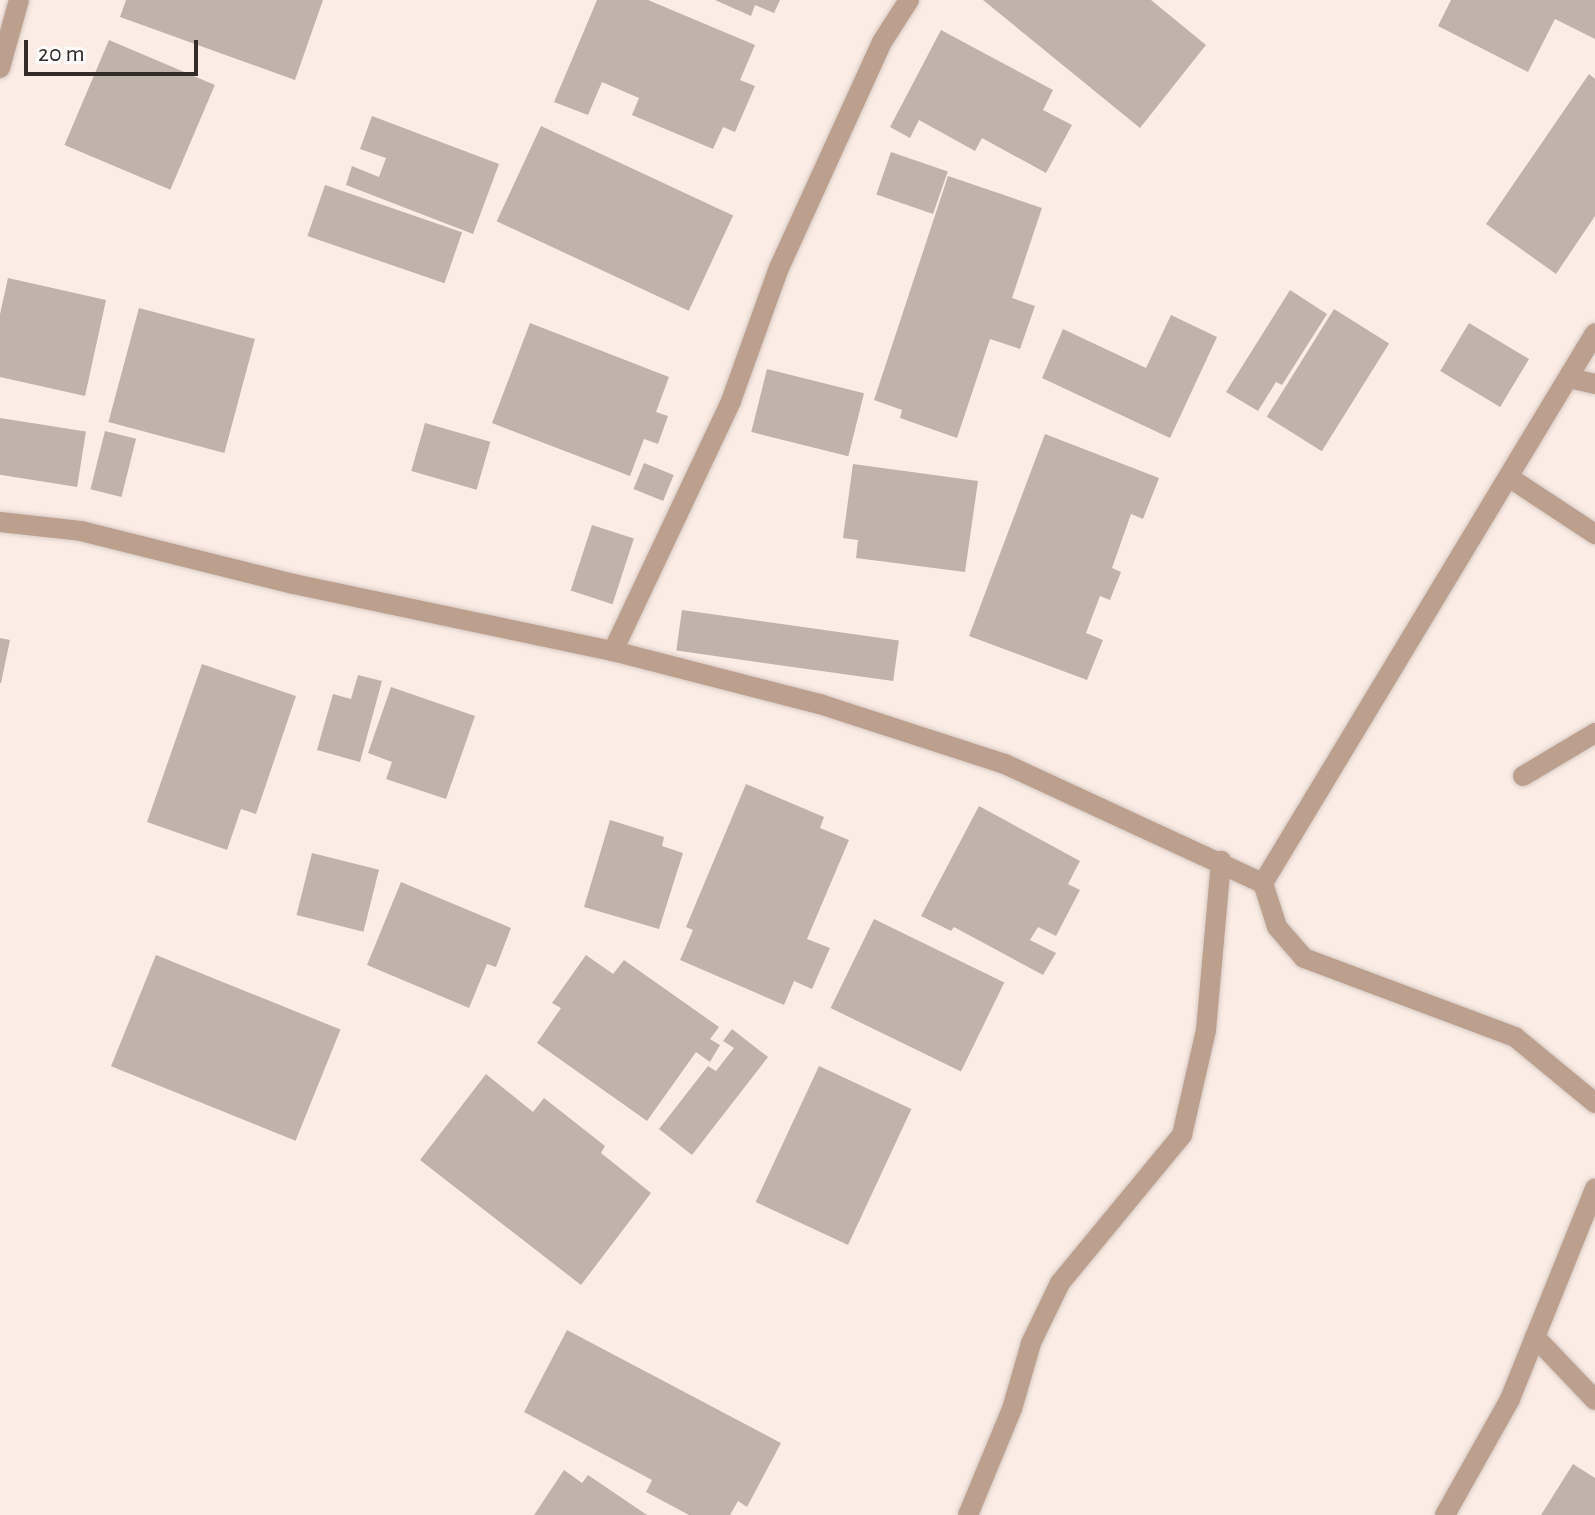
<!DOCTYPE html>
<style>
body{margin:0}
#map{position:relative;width:1595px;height:1515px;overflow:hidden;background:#fbede6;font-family:"Alegreya Sans",sans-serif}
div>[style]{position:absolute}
.building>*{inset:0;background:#c0b3ab;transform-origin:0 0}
.roads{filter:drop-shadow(0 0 2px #d7cac4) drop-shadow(0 0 2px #d7cac4)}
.street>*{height:20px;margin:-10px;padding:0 10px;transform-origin:10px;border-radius:10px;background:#bc9f8d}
span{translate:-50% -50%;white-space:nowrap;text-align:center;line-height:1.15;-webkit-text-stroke:6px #fdfdfd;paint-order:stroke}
.scale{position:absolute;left:24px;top:40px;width:174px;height:36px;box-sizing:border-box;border:4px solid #312c29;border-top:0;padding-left:10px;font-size:24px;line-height:28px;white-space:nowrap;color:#312c29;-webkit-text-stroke:6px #fdfdfd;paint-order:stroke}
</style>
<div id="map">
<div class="building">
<div style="clip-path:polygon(126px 0,323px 0,295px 80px,120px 17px)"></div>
<div style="clip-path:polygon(597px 0,648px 0,755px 45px,740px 80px,755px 86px,735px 132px,723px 127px,713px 149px,632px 115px,639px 98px,602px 82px,588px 115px,554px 102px)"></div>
<div style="clip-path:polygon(715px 0,780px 0,774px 13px,755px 5px,751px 16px)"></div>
<div style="clip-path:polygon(983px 0,1151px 0,1206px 45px,1140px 128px)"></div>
<div style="clip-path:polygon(1451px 0,1595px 0,1595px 39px,1555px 19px,1528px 72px,1438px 26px)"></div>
<div style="clip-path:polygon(941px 30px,1053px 90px,1043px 110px,1072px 125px,1046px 173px,982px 138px,975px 151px,919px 120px,910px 138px,890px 127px)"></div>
<div style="left:109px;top:40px;width:115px;height:114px;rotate:23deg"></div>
<div style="clip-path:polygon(1589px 74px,1595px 79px,1595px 216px,1556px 274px,1486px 224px)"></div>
<div style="clip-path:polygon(372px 116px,499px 164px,473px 234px,346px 185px,352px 166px,379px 177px,386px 158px,360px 149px)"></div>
<div style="left:541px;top:126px;width:212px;height:105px;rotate:25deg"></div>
<div style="left:891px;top:152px;width:60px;height:45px;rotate:19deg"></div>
<div style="clip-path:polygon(948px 176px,1042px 208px,1012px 298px,1035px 306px,1020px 349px,990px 339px,957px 438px,900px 418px,902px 410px,874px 400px)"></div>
<div style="left:325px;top:185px;width:145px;height:54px;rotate:19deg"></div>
<div style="clip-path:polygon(8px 278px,106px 300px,85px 396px,0 377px,0 314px)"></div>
<div style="clip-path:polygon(1290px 290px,1327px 314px,1282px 385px,1276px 382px,1258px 411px,1226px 392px)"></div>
<div style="left:139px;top:308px;width:120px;height:118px;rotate:15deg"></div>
<div style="left:1334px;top:309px;width:65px;height:127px;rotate:32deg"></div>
<div style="clip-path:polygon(1171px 315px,1217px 337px,1170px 438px,1042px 378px,1063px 329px,1146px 368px)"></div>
<div style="clip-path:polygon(530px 323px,669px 377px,656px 412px,668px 416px,658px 444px,644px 439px,630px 476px,492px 423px)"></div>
<div style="left:1469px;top:323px;width:70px;height:56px;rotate:31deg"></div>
<div style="left:767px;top:369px;width:100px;height:65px;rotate:14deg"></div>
<div style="left:0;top:418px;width:87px;height:56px;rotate:9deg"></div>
<div style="left:425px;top:423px;width:68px;height:50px;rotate:16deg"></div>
<div style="left:105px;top:431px;width:32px;height:60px;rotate:14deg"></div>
<div style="clip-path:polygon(1045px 434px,1159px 478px,1143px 519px,1131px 514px,1112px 568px,1121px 572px,1110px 600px,1100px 596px,1086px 633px,1103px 640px,1087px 680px,969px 636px)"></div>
<div style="left:644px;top:463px;width:32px;height:28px;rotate:22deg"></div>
<div style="clip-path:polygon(853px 464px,978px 481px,965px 572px,856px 558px,858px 540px,843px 538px)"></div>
<div style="left:592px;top:525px;width:44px;height:69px;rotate:18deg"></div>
<div style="left:682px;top:610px;width:219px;height:41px;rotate:8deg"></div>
<div style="clip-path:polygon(0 638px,10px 640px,1px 683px,0 683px)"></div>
<div style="clip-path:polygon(202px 664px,296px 696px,256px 814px,241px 809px,227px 850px,147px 822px)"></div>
<div style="clip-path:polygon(358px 675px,382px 681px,360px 762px,317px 750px,333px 694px,351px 699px)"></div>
<div style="clip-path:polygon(391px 687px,475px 716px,446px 799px,386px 779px,392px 762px,368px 753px)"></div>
<div style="clip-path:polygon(746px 784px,824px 817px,820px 828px,849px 840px,807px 939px,830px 948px,812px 989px,794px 981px,784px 1005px,680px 960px,693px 930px,686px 927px)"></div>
<div style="clip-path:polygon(979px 806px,1080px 861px,1068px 884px,1080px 890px,1056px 936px,1038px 927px,1030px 940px,1056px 953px,1043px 975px,954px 927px,951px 931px,921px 916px)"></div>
<div style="clip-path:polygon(610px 820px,664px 837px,662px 846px,683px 853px,659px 929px,584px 907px)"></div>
<div style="left:312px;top:853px;width:69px;height:64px;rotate:14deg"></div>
<div style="clip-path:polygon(401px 882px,511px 928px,496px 967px,487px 964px,469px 1008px,367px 965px)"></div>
<div style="left:874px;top:919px;width:145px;height:99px;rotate:26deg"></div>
<div style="left:156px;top:955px;width:199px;height:120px;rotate:22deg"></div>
<div style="clip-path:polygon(586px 955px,613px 974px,624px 960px,719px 1027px,710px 1039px,720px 1045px,710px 1062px,696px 1052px,647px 1121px,537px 1043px,561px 1008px,552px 1003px)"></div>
<div style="clip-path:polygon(732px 1029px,768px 1057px,692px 1155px,659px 1129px,708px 1066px,716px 1071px,734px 1048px,723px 1041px)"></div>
<div style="left:819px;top:1066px;width:102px;height:150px;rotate:25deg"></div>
<div style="clip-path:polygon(486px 1074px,533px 1112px,544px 1098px,605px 1146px,601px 1153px,651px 1193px,581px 1285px,420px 1160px)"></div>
<div style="clip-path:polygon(567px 1330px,781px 1443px,747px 1507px,738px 1501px,730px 1515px,689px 1515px,646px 1492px,652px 1480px,524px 1412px)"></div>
<div style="clip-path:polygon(1573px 1464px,1595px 1478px,1595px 1515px,1541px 1515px)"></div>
<div style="clip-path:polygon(564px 1470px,582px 1483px,588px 1475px,647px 1515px,534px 1515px)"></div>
</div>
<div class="roads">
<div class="street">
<div style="left:0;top:68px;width:71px;rotate:-74.4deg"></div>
<div style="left:1569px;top:378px;width:27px;rotate:13deg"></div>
<div style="left:1510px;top:478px;width:102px;rotate:33.4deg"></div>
<div style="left:0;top:522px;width:81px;rotate:6.3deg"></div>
<div style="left:81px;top:531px;width:219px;rotate:14deg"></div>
<div style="left:294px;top:584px;width:326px;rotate:11.9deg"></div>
<div style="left:613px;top:651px;width:214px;rotate:14.4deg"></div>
<div style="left:820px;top:704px;width:194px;rotate:18deg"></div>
<div style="left:1005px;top:764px;width:284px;rotate:24.8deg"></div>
<div style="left:1263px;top:883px;width:46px;rotate:72.3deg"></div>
<div style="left:1277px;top:927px;width:41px;rotate:48.9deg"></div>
<div style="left:1304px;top:958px;width:225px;rotate:20.5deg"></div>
<div style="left:1515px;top:1037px;width:104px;rotate:39.5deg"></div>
<div style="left:613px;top:651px;width:276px;rotate:-64.7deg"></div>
<div style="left:731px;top:401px;width:141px;rotate:-70.2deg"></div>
<div style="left:779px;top:268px;width:248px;rotate:-65.5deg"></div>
<div style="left:882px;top:42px;width:50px;rotate:-57.3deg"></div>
<div style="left:1523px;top:776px;width:84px;rotate:-30.8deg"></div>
<div style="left:1263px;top:883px;width:642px;rotate:-58.88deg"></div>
<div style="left:1535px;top:1337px;width:87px;rotate:46.4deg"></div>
<div style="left:968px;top:1515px;width:115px;rotate:-67.5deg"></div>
<div style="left:1012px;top:1409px;width:69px;rotate:-73.9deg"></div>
<div style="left:1031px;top:1343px;width:67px;rotate:-64.2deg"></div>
<div style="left:1060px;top:1283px;width:192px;rotate:-50.5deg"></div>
<div style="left:1182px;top:1135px;width:108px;rotate:-77.1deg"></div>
<div style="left:1206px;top:1030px;width:170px;rotate:-84.9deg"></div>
<div style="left:1445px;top:1515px;width:133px;rotate:-60.7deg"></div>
<div style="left:1510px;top:1399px;width:227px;rotate:-68deg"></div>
</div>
</div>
<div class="scale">20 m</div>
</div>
